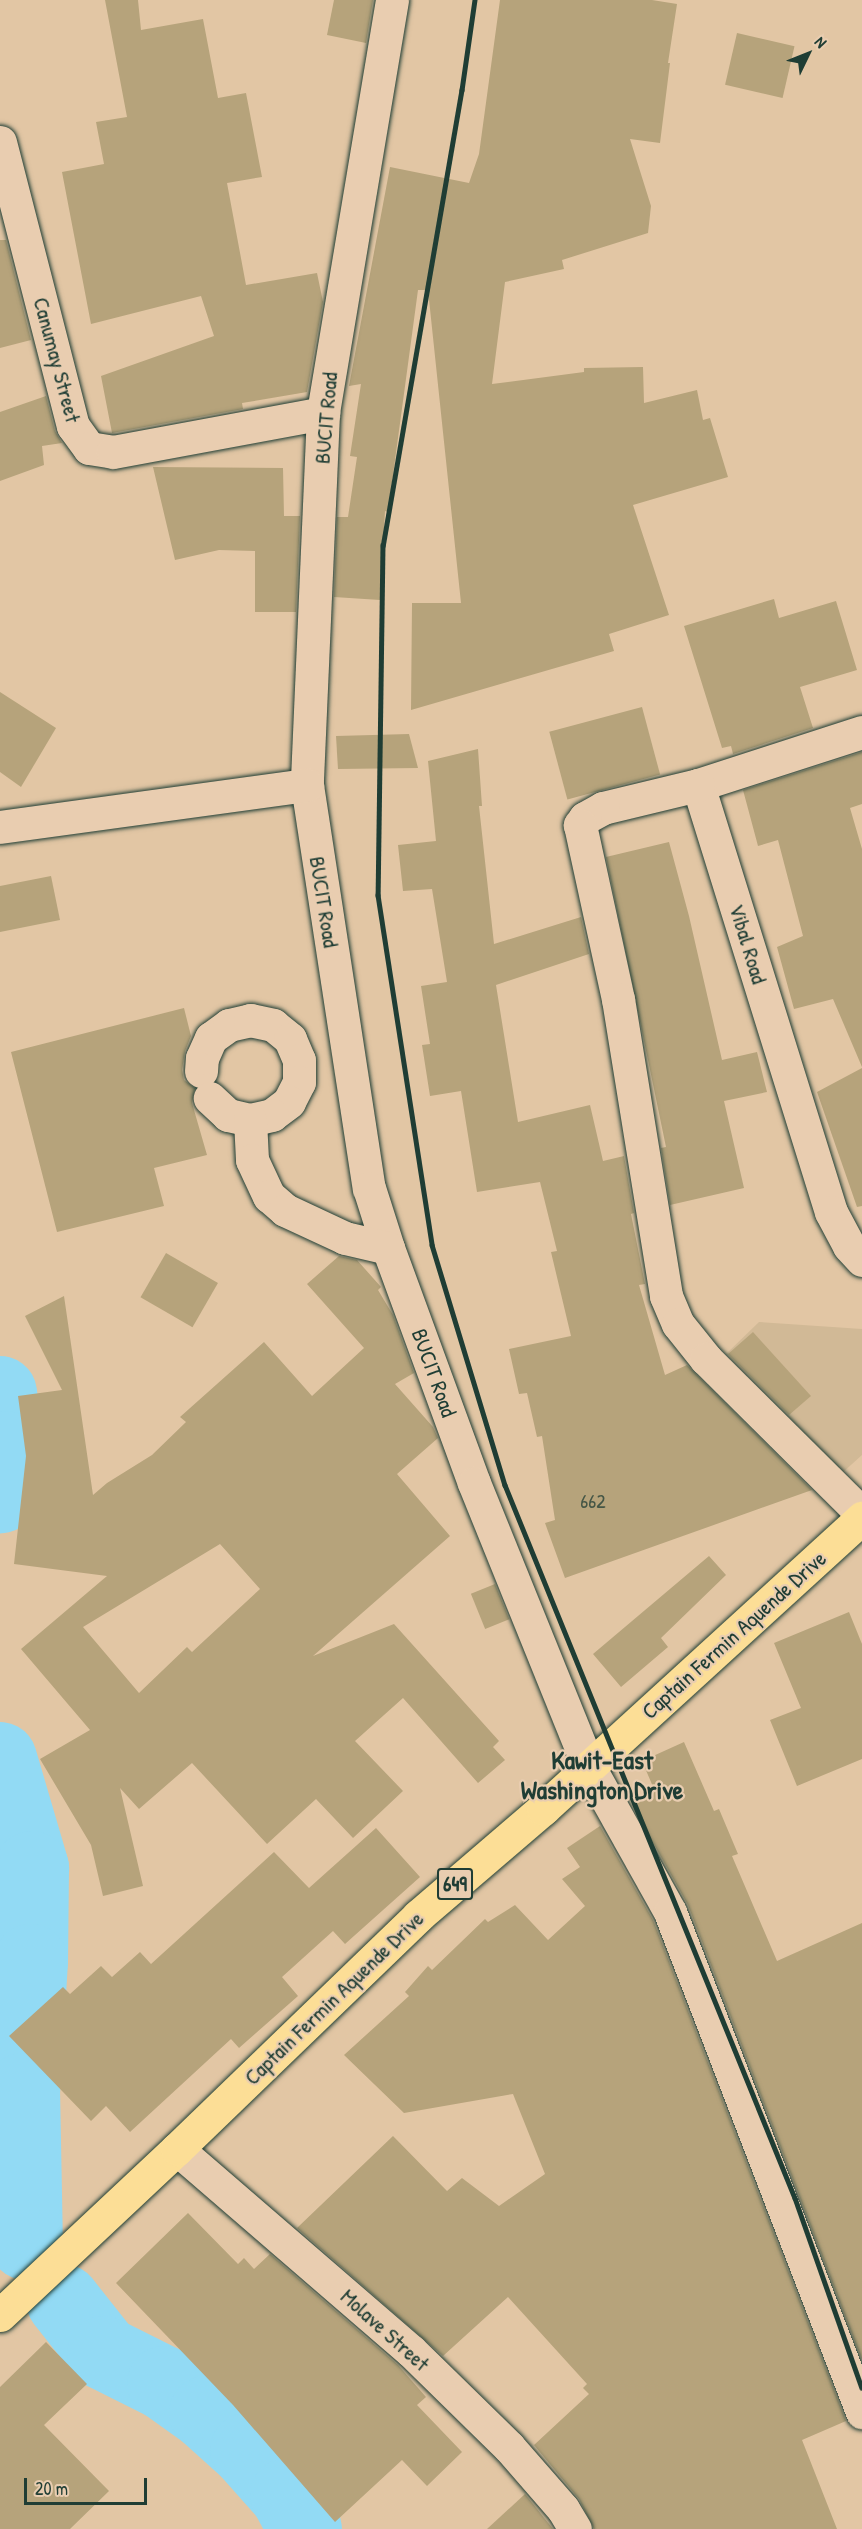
<!DOCTYPE html>
<style>
body{margin:0}
#map{position:relative;width:862px;height:2529px;overflow:hidden;background:#e2c6a4;font-family:"Patrick Hand",sans-serif}
div>[style]{position:absolute}
.built>*{inset:0;background:#d1b996}
.river>*{height:74px;margin:-37px;padding:0 37px;transform-origin:37px;border-radius:37px;background:#92daf4}
.building>*{inset:0;background:#b6a37b;transform-origin:0 0}
.roads{filter:drop-shadow(0 0 2px #1f3d34) drop-shadow(0 0 2px #1f3d34)}
.minor>*{height:33px;margin:-16.5px;padding:0 16.5px;transform-origin:16.5px;border-radius:16.5px;background:#e9cdb0}
.major>*{height:33px;margin:-16.5px;padding:0 16.5px;transform-origin:16.5px;border-radius:16.5px;background:#fcde96}
.rail>*{height:4.5px;margin:-2.25px;padding:0 2.25px;transform-origin:2.25px;border-radius:2.25px;background:#1f3d34}
span{translate:-50% -50%;white-space:nowrap;text-align:center;line-height:1.15;-webkit-text-stroke:4.5px #e9cdb0;paint-order:stroke}
.number-label{font-size:20px;color:#455646}
.number-label span{-webkit-text-stroke-width:0}
.shield-label span{padding:2px 4px;background:#e9cdb0;border:2px solid;border-radius:4px;-webkit-text-stroke-width:0}
.shield-label{font-size:21px;color:#1f3d34;font-weight:700}
.street-label{font-size:22px;color:#1f3d34}
.quarter-label{font-size:26px;color:#1f3d34;font-weight:700}
.north{position:absolute;left:778px;top:24px;width:60px;height:60px;-webkit-text-stroke:4px #e9cdb0;paint-order:stroke;rotate:47deg;font-size:16px;font-weight:700;line-height:24px;text-align:center;color:#1f3d34}
.north::after{content:'';display:block;margin:auto;width:21px;height:27px;background:#1f3d34;clip-path:polygon(50% 0,100% 100%,50% 72%,0 100%)}
.scale{position:absolute;left:24px;top:2478px;width:123px;height:27px;box-sizing:border-box;border:3px solid #1f3d34;border-top:0;padding-left:8px;font-size:18px;line-height:21px;white-space:nowrap;color:#1f3d34;-webkit-text-stroke:4px #e9cdb0;paint-order:stroke}
</style>
<div id="map">
<div class="built">
<div style="clip-path:polygon(759px 1322px,862px 1329px,862px 1455px,841px 1474px,726px 1354px)"></div>
</div>
<div class="river">
<div style="left:0;top:1393px;width:55px;rotate:82.7deg"></div>
<div style="left:7px;top:1448px;width:49px;rotate:98.3deg"></div>
<div style="left:0;top:1759px;width:114px;rotate:73.6deg"></div>
<div style="left:32px;top:1868px;width:93px;rotate:90.6deg"></div>
<div style="left:31px;top:1961px;width:129px;rotate:93.5deg"></div>
<div style="left:23px;top:2090px;width:153px;rotate:88.9deg"></div>
<div style="left:63px;top:2301px;width:66px;rotate:51.7deg"></div>
<div style="left:104px;top:2353px;width:67px;rotate:26.6deg"></div>
<div style="left:164px;top:2383px;width:52px;rotate:35.5deg"></div>
<div style="left:206px;top:2413px;width:55px;rotate:42.1deg"></div>
<div style="left:247px;top:2450px;width:60px;rotate:48.4deg"></div>
<div style="left:287px;top:2495px;width:38px;rotate:62deg"></div>
</div>
<div class="building">
<div style="clip-path:polygon(105px 0,138px 0,141px 30px,203px 19px,218px 98px,246px 93px,262px 177px,227px 183px,246px 285px,317px 273px,323px 302px,307px 392px,242px 403px,243px 409px,112px 433px,101px 376px,214px 336px,201px 296px,91px 324px,62px 172px,104px 164px,96px 122px,127px 117px)"></div>
<div style="clip-path:polygon(334px 0,373px 0,366px 43px,327px 35px)"></div>
<div style="clip-path:polygon(500px 0,652px 0,677px 4px,668px 63px,670px 63px,660px 143px,630px 139px,651px 206px,648px 233px,562px 260px,564px 269px,505px 282px,492px 384px,584px 372px,584px 368px,643px 367px,644px 403px,697px 390px,703px 420px,710px 418px,728px 477px,633px 505px,669px 615px,609px 634px,614px 651px,411px 710px,412px 603px,461px 603px,428px 290px,418px 290px,388px 512px,385px 511px,380px 600px,334px 597px,337px 517px,348px 517px,357px 457px,350px 456px,361px 384px,349px 386px,390px 167px,469px 183px,479px 154px)"></div>
<div style="left:737px;top:33px;width:59px;height:53px;rotate:13deg"></div>
<div style="clip-path:polygon(0 240px,6px 240px,31px 340px,0 348px)"></div>
<div style="clip-path:polygon(46px 396px,55px 431px,62px 443px,42px 446px,44px 465px,0 481px,0 412px)"></div>
<div style="clip-path:polygon(153px 467px,283px 468px,284px 516px,300px 516px,296px 612px,255px 612px,255px 551px,219px 550px,175px 560px)"></div>
<div style="clip-path:polygon(774px 599px,779px 618px,836px 601px,857px 670px,800px 687px,813px 728px,733px 754px,731px 746px,722px 748px,684px 626px)"></div>
<div style="clip-path:polygon(0 692px,56px 728px,21px 787px,0 772px)"></div>
<div style="left:642px;top:707px;width:70px;height:96px;rotate:75deg"></div>
<div style="clip-path:polygon(409px 734px,418px 768px,338px 769px,336px 736px)"></div>
<div style="clip-path:polygon(478px 749px,482px 806px,479px 806px,494px 944px,581px 917px,589px 954px,496px 985px,518px 1122px,590px 1105px,603px 1161px,624px 1156px,634px 1213px,631px 1214px,645px 1284px,639px 1285px,665px 1375px,687px 1365px,812px 1490px,565px 1578px,545px 1523px,555px 1520px,542px 1436px,537px 1437px,527px 1393px,519px 1394px,509px 1349px,571px 1336px,551px 1252px,557px 1251px,540px 1182px,477px 1192px,461px 1091px,430px 1096px,422px 1045px,430px 1044px,421px 986px,447px 982px,432px 889px,403px 891px,398px 845px,436px 841px,428px 761px)"></div>
<div style="clip-path:polygon(862px 752px,862px 804px,850px 808px,862px 849px,862px 1067px,833px 999px,794px 1009px,777px 947px,803px 936px,778px 840px,758px 846px,743px 790px)"></div>
<div style="clip-path:polygon(669px 842px,689px 916px,722px 1060px,757px 1052px,767px 1092px,724px 1101px,744px 1188px,670px 1205px,661px 1148px,666px 1147px,606px 857px)"></div>
<div style="clip-path:polygon(51px 876px,60px 920px,0 932px,0 886px)"></div>
<div style="clip-path:polygon(184px 1008px,191px 1036px,185px 1051px,182px 1070px,184px 1080px,195px 1088px,192px 1103px,207px 1155px,154px 1168px,164px 1206px,57px 1232px,11px 1052px)"></div>
<div style="clip-path:polygon(862px 1068px,862px 1206px,857px 1207px,817px 1092px)"></div>
<div style="left:166px;top:1253px;width:60px;height:51px;rotate:30deg"></div>
<div style="clip-path:polygon(evenodd,339px 1256px,357px 1260px,381px 1287px,378px 1290px,393px 1315px,414px 1373px,395px 1384px,433px 1427px,438px 1438px,397px 1474px,450px 1536px,313px 1656px,394px 1624px,499px 1741px,493px 1747px,505px 1760px,478px 1783px,403px 1698px,355px 1741px,403px 1791px,353px 1838px,316px 1799px,267px 1844px,192px 1763px,139px 1809px,120px 1788px,143px 1886px,103px 1896px,91px 1845px,40px 1759px,90px 1730px,21px 1649px,107px 1576px,14px 1564px,26px 1456px,18px 1396px,62px 1390px,25px 1316px,64px 1296px,93px 1495px,107px 1483px,152px 1455px,186px 1422px,180px 1417px,264px 1342px,312px 1396px,364px 1348px,307px 1284px,339px 1256px,220px 1544px,260px 1589px,192px 1652px,187px 1647px,139px 1693px,83px 1627px,220px 1544px)"></div>
<div style="clip-path:polygon(753px 1332px,811px 1396px,789px 1415px,728px 1354px)"></div>
<div style="clip-path:polygon(709px 1556px,726px 1575px,661px 1638px,668px 1647px,621px 1687px,593px 1654px)"></div>
<div style="left:495px;top:1584px;width:38px;height:26px;rotate:68deg"></div>
<div style="clip-path:polygon(849px 1612px,862px 1644px,862px 1759px,797px 1786px,770px 1720px,801px 1708px,774px 1643px)"></div>
<div style="clip-path:polygon(684px 1742px,714px 1811px,719px 1809px,738px 1854px,732px 1856px,777px 1961px,862px 1923px,862px 2360px,688px 1905px,632px 1805px,654px 1789px,642px 1761px)"></div>
<div style="clip-path:polygon(600px 1826px,653px 1920px,846px 2421px,802px 2440px,837px 2529px,594px 2529px,579px 2499px,534px 2445px,589px 2394px,583px 2388px,587px 2384px,508px 2297px,443px 2356px,297px 2228px,393px 2136px,447px 2191px,462px 2178px,499px 2206px,545px 2174px,513px 2094px,404px 2113px,344px 2055px,409px 1996px,405px 1992px,428px 1966px,432px 1970px,485px 1919px,488px 1922px,515px 1905px,548px 1940px,585px 1906px,562px 1879px,580px 1867px,567px 1848px)"></div>
<div style="clip-path:polygon(376px 1828px,420px 1877px,345px 1944px,333px 1931px,282px 1977px,298px 1996px,239px 2048px,231px 2039px,130px 2132px,106px 2106px,91px 2121px,9px 2036px,63px 1987px,70px 1994px,101px 1966px,112px 1977px,140px 1952px,151px 1964px,274px 1852px,309px 1888px)"></div>
<div style="clip-path:polygon(188px 2213px,238px 2264px,244px 2258px,254px 2269px,270px 2254px,398px 2365px,426px 2397px,417px 2405px,462px 2452px,427px 2486px,402px 2460px,335px 2522px,233px 2405px,116px 2283px)"></div>
<div style="clip-path:polygon(46px 2342px,87px 2384px,44px 2425px,109px 2491px,70px 2529px,0 2529px,0 2387px)"></div>
<div style="clip-path:polygon(525px 2494px,553px 2529px,487px 2529px)"></div>
</div>
<div class="roads">
<div class="minor">
<div style="left:392px;top:0;width:419px;rotate:99.5deg"></div>
<div style="left:323px;top:413px;width:372px;rotate:92.5deg"></div>
<div style="left:307px;top:785px;width:408px;rotate:81.3deg"></div>
<div style="left:369px;top:1188px;width:63px;rotate:72.4deg"></div>
<div style="left:388px;top:1248px;width:250px;rotate:69.9deg"></div>
<div style="left:474px;top:1483px;width:306px;rotate:68deg"></div>
<div style="left:589px;top:1767px;width:166px;rotate:60.8deg"></div>
<div style="left:670px;top:1912px;width:536px;rotate:68.99deg"></div>
<div style="left:0;top:142px;width:293px;rotate:75.6deg"></div>
<div style="left:73px;top:426px;width:27px;rotate:54deg"></div>
<div style="left:89px;top:448px;width:24px;rotate:9deg"></div>
<div style="left:113px;top:452px;width:214px;rotate:-10.5deg"></div>
<div style="left:862px;top:732px;width:172px;rotate:162.1deg"></div>
<div style="left:698px;top:785px;width:447px;rotate:72.7deg"></div>
<div style="left:831px;top:1212px;width:38px;rotate:62deg"></div>
<div style="left:849px;top:1246px;width:19px;rotate:47deg"></div>
<div style="left:698px;top:785px;width:98px;rotate:166.4deg"></div>
<div style="left:603px;top:808px;width:21px;rotate:151deg"></div>
<div style="left:585px;top:818px;width:9px;rotate:126deg"></div>
<div style="left:580px;top:825px;width:178px;rotate:77.7deg"></div>
<div style="left:618px;top:999px;width:301px;rotate:80.8deg"></div>
<div style="left:666px;top:1296px;width:30px;rotate:67deg"></div>
<div style="left:678px;top:1324px;width:45px;rotate:51.3deg"></div>
<div style="left:706px;top:1359px;width:220px;rotate:44.8deg"></div>
<div style="left:0;top:827px;width:310px;rotate:-7.8deg"></div>
<div style="left:201px;top:1071px;width:13px;rotate:-86deg"></div>
<div style="left:202px;top:1058px;width:22px;rotate:-66deg"></div>
<div style="left:211px;top:1038px;width:22px;rotate:-36deg"></div>
<div style="left:229px;top:1025px;width:22px;rotate:-13deg"></div>
<div style="left:250px;top:1020px;width:24px;rotate:12deg"></div>
<div style="left:273px;top:1025px;width:22px;rotate:39deg"></div>
<div style="left:290px;top:1039px;width:23px;rotate:67deg"></div>
<div style="left:299px;top:1060px;width:22px;rotate:90deg"></div>
<div style="left:299px;top:1082px;width:22px;rotate:117deg"></div>
<div style="left:289px;top:1102px;width:21px;rotate:143deg"></div>
<div style="left:272px;top:1115px;width:23px;rotate:167deg"></div>
<div style="left:250px;top:1120px;width:23px;rotate:-167deg"></div>
<div style="left:228px;top:1115px;width:25px;rotate:-137deg"></div>
<div style="left:250px;top:1120px;width:40px;rotate:87.1deg"></div>
<div style="left:252px;top:1160px;width:40px;rotate:65deg"></div>
<div style="left:269px;top:1196px;width:21px;rotate:41deg"></div>
<div style="left:285px;top:1210px;width:66px;rotate:25deg"></div>
<div style="left:345px;top:1238px;width:44px;rotate:13.1deg"></div>
<div style="left:177px;top:2149px;width:309px;rotate:40.8deg"></div>
<div style="left:411px;top:2351px;width:137px;rotate:44.4deg"></div>
<div style="left:509px;top:2447px;width:82px;rotate:48.9deg"></div>
<div style="left:563px;top:2509px;width:23px;rotate:59deg"></div>
</div>
<div class="major">
<div style="left:0;top:2315px;width:243px;rotate:-43.2deg"></div>
<div style="left:177px;top:2149px;width:335px;rotate:-44deg"></div>
<div style="left:418px;top:1916px;width:165px;rotate:-40.6deg"></div>
<div style="left:543px;top:1809px;width:432px;rotate:-42.4deg"></div>
</div>
</div>
<div class="rail">
<div style="left:475px;top:0;width:91px;rotate:98.2deg"></div>
<div style="left:462px;top:90px;width:462px;rotate:99.8deg"></div>
<div style="left:383px;top:545px;width:350px;rotate:90.8deg"></div>
<div style="left:378px;top:895px;width:354px;rotate:81.2deg"></div>
<div style="left:432px;top:1245px;width:251px;rotate:73.1deg"></div>
<div style="left:505px;top:1485px;width:770px;rotate:67.87deg"></div>
<div style="left:795px;top:2198px;width:201px;rotate:70.6deg"></div>
</div>
<div class="number-label">
<span style="left:593px;top:1500px">662</span>
</div>
<div class="shield-label">
<span style="left:455px;top:1884px">649</span>
</div>
<div class="street-label">
<span style="left:57px;top:360px;rotate:75deg">Canumay Street</span>
<span style="left:326px;top:418px;rotate:-85deg">BUCIT Road</span>
<span style="left:324px;top:902px;rotate:81deg">BUCIT Road</span>
<span style="left:748px;top:944px;rotate:73deg">Vibal Road</span>
<span style="left:434px;top:1373px;rotate:70deg">BUCIT Road</span>
<span style="left:734px;top:1635px;rotate:-42deg">Captain Fermin Aquende Drive</span>
<span style="left:334px;top:1998px;rotate:-44deg">Captain Fermin Aquende Drive</span>
<span style="left:385px;top:2330px;rotate:42deg">Molave Street</span>
</div>
<div class="quarter-label">
<span style="left:602px;top:1775px">Kawit-East<br>Washington Drive</span>
</div>
<div class="north">N</div>
<div class="scale">20 m</div>
</div>
